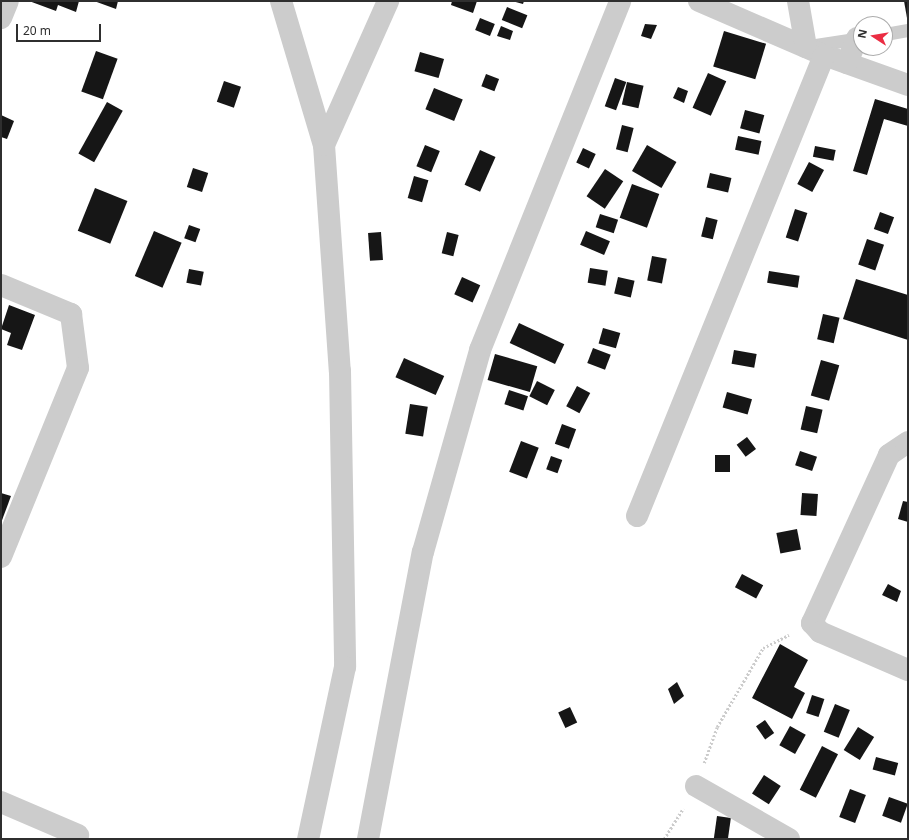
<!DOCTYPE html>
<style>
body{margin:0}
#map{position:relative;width:909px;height:840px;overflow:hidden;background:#fff;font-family:"Noto Sans",sans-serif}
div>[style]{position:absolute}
.building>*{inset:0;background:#161616;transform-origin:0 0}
.path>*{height:2.5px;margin-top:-1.25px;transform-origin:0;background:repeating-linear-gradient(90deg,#ccc 0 2px,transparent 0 4px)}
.lane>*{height:13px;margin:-6.5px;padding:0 6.5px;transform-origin:6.5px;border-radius:6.5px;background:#ccc}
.street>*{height:22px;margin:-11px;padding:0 11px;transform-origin:11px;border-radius:11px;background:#ccc}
span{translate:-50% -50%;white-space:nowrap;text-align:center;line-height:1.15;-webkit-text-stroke:4px #fff;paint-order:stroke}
.frame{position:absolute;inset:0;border:2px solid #2f2f2f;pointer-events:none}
.north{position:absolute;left:853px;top:16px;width:40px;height:40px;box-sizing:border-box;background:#fff;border:1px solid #acacac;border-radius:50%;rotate:282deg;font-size:11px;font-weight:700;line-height:16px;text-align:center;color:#2f2f2f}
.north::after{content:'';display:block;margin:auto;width:14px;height:18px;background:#eb2d43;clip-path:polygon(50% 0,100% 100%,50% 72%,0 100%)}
.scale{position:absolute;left:16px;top:24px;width:85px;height:18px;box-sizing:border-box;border:2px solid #2f2f2f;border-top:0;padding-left:5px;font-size:12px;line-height:14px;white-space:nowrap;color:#2f2f2f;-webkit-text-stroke:3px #fff;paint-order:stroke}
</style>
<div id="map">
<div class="building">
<div style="clip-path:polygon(29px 1px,79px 1px,76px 12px,58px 5px,56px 11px)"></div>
<div style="clip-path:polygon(94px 1px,118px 1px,116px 9px)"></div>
<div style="clip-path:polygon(452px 1px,477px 1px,473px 13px,451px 5px)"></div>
<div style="clip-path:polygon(512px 1px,524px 1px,523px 4px)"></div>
<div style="clip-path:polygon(904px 1px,908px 1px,908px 18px,907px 18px)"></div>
<div style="left:507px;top:7px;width:22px;height:14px;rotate:22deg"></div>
<div style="left:480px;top:18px;width:16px;height:13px;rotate:22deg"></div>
<div style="clip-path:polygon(645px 24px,657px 25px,651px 39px,641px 36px)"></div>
<div style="clip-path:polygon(501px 26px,513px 31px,510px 40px,497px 36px)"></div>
<div style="left:724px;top:31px;width:44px;height:37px;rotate:17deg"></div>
<div style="left:96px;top:51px;width:23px;height:43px;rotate:20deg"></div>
<div style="left:420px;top:52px;width:25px;height:20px;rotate:16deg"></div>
<div style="left:708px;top:73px;width:20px;height:38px;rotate:24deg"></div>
<div style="left:486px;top:74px;width:14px;height:13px;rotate:21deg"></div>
<div style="left:615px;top:78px;width:12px;height:30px;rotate:20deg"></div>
<div style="left:224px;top:81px;width:18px;height:22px;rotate:19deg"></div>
<div style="left:627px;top:82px;width:17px;height:23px;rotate:13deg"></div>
<div style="clip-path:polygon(678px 87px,688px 91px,684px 103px,673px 98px)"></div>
<div style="left:434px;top:88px;width:31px;height:23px;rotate:22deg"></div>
<div style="clip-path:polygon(875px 99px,908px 109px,908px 126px,884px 119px,867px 175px,853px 171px)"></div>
<div style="left:107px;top:102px;width:18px;height:59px;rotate:29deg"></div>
<div style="left:745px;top:110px;width:20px;height:19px;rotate:15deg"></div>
<div style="clip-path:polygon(1px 115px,14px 121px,7px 139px,1px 137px)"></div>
<div style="left:622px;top:125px;width:12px;height:25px;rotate:14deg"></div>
<div style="left:738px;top:136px;width:24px;height:14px;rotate:12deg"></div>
<div style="left:425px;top:145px;width:16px;height:23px;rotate:22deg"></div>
<div style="left:647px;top:145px;width:34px;height:30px;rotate:30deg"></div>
<div style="left:815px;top:146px;width:21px;height:11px;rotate:11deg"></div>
<div style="left:583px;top:148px;width:14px;height:16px;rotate:25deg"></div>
<div style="left:480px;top:150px;width:17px;height:38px;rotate:24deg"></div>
<div style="left:809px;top:162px;width:17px;height:25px;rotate:28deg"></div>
<div style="left:193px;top:168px;width:16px;height:20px;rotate:18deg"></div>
<div style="left:605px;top:169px;width:22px;height:33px;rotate:34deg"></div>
<div style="left:710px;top:173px;width:22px;height:15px;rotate:13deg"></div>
<div style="left:414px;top:176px;width:15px;height:23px;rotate:16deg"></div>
<div style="left:632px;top:184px;width:29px;height:36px;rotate:20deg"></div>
<div style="left:95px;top:188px;width:35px;height:46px;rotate:22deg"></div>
<div style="left:795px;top:209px;width:13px;height:30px;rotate:18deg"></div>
<div style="left:880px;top:212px;width:15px;height:18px;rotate:20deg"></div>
<div style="left:600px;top:214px;width:19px;height:14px;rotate:18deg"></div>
<div style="left:706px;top:217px;width:12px;height:20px;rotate:14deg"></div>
<div style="left:189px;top:225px;width:12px;height:14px;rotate:20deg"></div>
<div style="left:154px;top:231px;width:30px;height:49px;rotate:23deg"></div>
<div style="left:586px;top:231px;width:26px;height:15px;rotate:23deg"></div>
<div style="left:381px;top:232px;width:28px;height:13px;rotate:86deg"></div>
<div style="left:447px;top:232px;width:12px;height:22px;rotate:14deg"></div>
<div style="left:867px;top:239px;width:18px;height:27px;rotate:19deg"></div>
<div style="left:652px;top:256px;width:15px;height:25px;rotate:11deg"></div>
<div style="left:590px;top:268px;width:18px;height:15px;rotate:9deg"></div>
<div style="left:189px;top:269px;width:15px;height:14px;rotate:11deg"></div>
<div style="left:769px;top:271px;width:31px;height:12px;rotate:9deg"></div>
<div style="left:462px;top:277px;width:20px;height:19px;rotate:24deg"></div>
<div style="left:618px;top:277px;width:17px;height:17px;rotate:13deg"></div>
<div style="clip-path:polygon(856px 279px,908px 295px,908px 340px,843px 319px)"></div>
<div style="clip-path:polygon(9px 305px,35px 315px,22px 350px,7px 345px,11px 333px,1px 329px)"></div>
<div style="left:823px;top:314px;width:17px;height:26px;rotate:13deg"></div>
<div style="left:519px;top:323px;width:50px;height:22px;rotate:25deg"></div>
<div style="left:603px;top:328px;width:18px;height:16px;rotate:16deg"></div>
<div style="left:593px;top:348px;width:19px;height:16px;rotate:21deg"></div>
<div style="left:734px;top:350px;width:23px;height:14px;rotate:10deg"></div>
<div style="left:495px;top:354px;width:44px;height:27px;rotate:16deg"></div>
<div style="left:404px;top:358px;width:44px;height:21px;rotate:24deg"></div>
<div style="left:821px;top:360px;width:19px;height:37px;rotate:16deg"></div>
<div style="left:537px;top:381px;width:20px;height:17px;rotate:27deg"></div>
<div style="left:577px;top:386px;width:15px;height:23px;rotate:28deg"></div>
<div style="left:509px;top:390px;width:20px;height:15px;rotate:18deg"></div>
<div style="left:727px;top:392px;width:26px;height:16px;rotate:16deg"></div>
<div style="left:410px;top:404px;width:18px;height:30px;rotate:9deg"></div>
<div style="left:806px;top:406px;width:17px;height:24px;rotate:13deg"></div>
<div style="left:562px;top:424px;width:15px;height:21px;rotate:20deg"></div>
<div style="left:747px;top:437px;width:15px;height:13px;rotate:53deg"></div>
<div style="left:521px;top:441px;width:19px;height:33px;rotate:21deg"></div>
<div style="left:800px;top:451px;width:18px;height:15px;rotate:19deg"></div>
<div style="left:715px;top:455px;width:15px;height:17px"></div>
<div style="left:551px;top:456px;width:12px;height:14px;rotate:20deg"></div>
<div style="clip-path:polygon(1px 493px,11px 496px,1px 523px)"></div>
<div style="left:802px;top:493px;width:16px;height:22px;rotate:4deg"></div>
<div style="clip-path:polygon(903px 501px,908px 502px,908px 522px,898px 519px)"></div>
<div style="left:797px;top:529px;width:21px;height:21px;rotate:79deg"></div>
<div style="left:742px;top:574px;width:24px;height:15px;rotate:28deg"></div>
<div style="clip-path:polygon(888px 584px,901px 591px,897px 602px,882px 595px)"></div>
<div style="clip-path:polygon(780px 644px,808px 660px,794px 687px,805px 693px,792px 719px,752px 698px)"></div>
<div style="clip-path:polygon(677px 682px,684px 696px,674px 704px,668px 689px)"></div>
<div style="left:812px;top:695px;width:13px;height:19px;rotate:18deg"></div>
<div style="left:835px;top:704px;width:16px;height:30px;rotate:22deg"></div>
<div style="left:570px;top:707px;width:17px;height:13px;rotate:65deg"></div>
<div style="left:765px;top:720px;width:16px;height:11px;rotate:55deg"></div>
<div style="left:790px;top:726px;width:18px;height:22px;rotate:29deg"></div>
<div style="left:858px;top:727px;width:19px;height:27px;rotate:32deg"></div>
<div style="left:822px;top:746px;width:18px;height:49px;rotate:27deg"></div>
<div style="left:876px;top:757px;width:23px;height:13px;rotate:15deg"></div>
<div style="left:764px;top:775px;width:20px;height:22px;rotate:33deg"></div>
<div style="left:850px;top:789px;width:17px;height:30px;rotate:21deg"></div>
<div style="left:889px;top:797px;width:20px;height:20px;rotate:20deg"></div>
<div style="left:717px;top:816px;width:14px;height:23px;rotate:8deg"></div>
</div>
<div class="path">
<div style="left:704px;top:763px;width:38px;rotate:-70deg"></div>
<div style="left:717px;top:727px;width:91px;rotate:-59.8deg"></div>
<div style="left:763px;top:648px;width:29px;rotate:-27deg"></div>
<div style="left:664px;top:839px;width:36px;rotate:-58deg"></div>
</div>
<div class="lane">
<div style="left:885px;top:34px;width:23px;rotate:-10deg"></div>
<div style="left:809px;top:46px;width:53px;rotate:-8.7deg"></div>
</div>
<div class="street">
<div style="left:281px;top:1px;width:150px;rotate:73.4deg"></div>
<div style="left:324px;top:145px;width:227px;rotate:86deg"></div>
<div style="left:340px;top:371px;width:296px;rotate:89deg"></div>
<div style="left:345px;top:667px;width:176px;rotate:102.1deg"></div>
<div style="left:699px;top:1px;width:136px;rotate:23.4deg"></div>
<div style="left:824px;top:55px;width:89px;rotate:19.7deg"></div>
<div style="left:798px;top:1px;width:47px;rotate:80.1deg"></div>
<div style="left:1px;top:18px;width:18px;rotate:-68deg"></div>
<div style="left:847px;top:63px;width:27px;rotate:-68deg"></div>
<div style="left:324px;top:145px;width:158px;rotate:-66deg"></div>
<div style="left:1px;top:285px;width:76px;rotate:22.5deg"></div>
<div style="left:71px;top:314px;width:54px;rotate:82.6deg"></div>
<div style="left:78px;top:368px;width:204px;rotate:112.2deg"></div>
<div style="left:908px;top:442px;width:23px;rotate:146deg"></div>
<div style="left:889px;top:455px;width:185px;rotate:114.6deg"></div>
<div style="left:812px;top:623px;width:12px;rotate:48deg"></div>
<div style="left:820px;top:632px;width:96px;rotate:23.4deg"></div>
<div style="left:637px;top:516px;width:497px;rotate:-67.9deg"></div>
<div style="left:696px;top:786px;width:107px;rotate:29.7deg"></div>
<div style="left:1px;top:802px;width:84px;rotate:23.2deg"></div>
<div style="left:368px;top:839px;width:292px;rotate:-79.2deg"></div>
<div style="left:423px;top:552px;width:210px;rotate:-74.2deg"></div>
<div style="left:480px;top:350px;width:376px;rotate:-68.1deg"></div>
</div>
<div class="frame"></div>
<div class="north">N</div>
<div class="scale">20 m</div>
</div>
